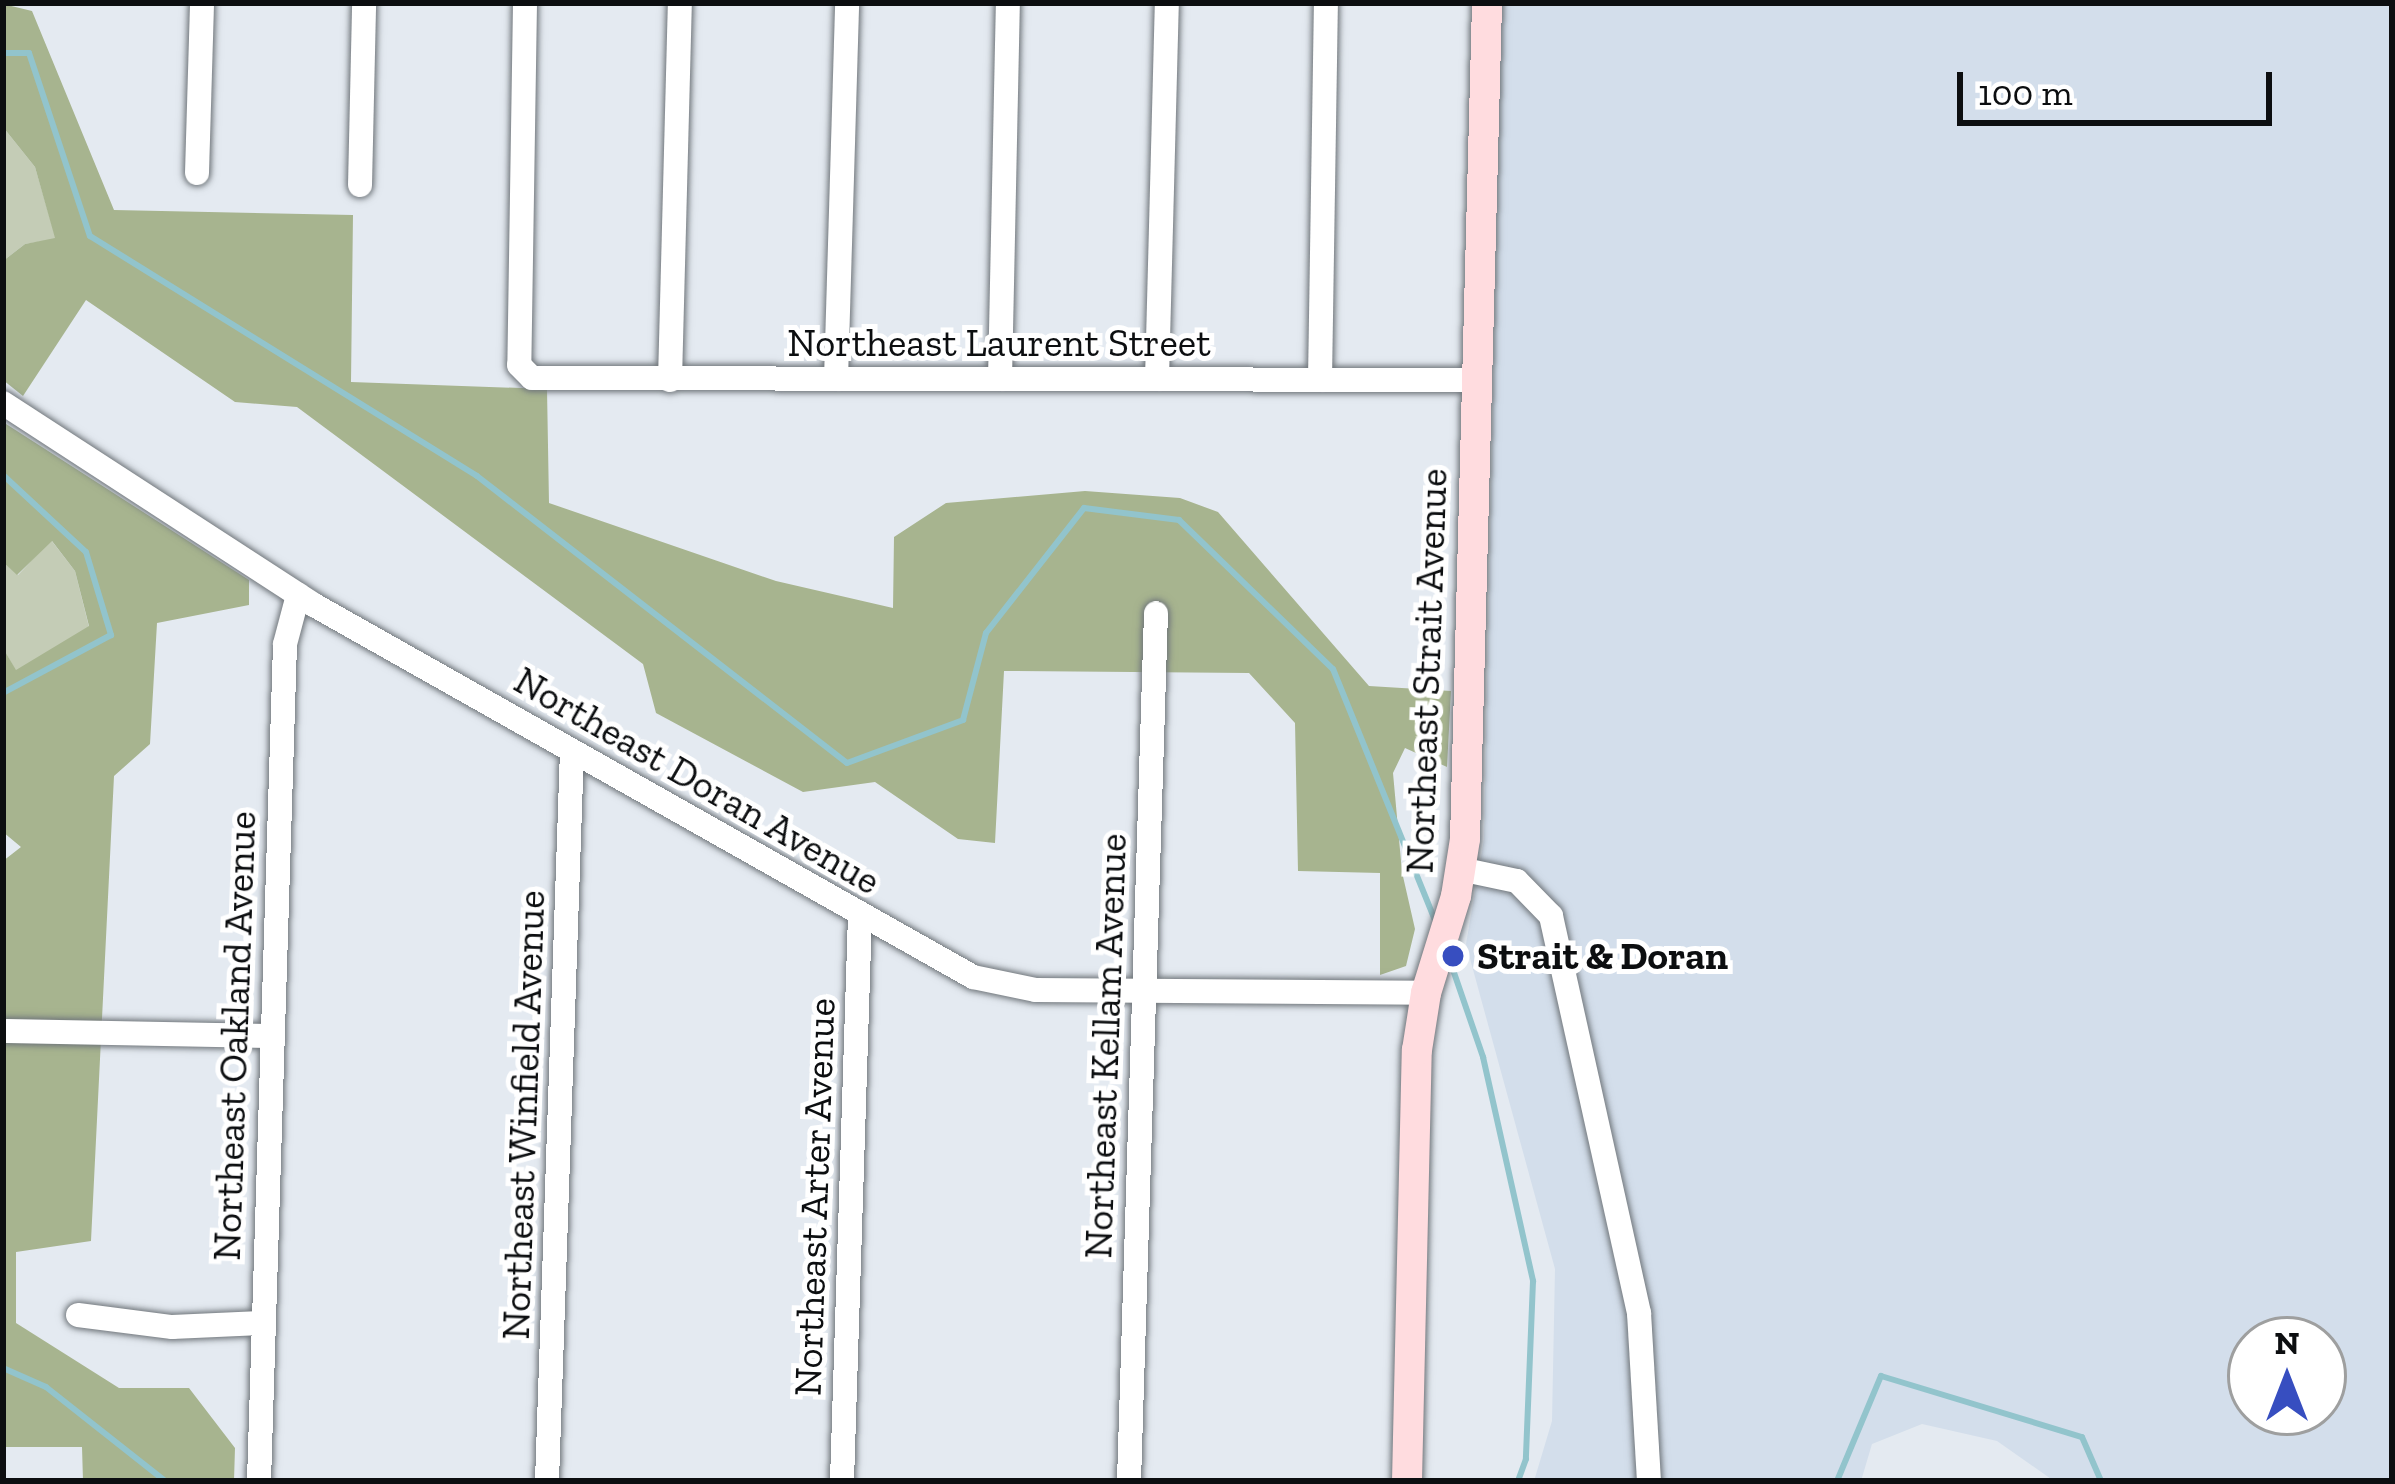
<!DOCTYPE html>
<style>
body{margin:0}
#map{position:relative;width:2395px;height:1484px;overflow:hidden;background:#e4eaf1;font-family:"Zilla Slab",serif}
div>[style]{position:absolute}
.built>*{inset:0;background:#d3deeb}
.green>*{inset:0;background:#c4ccb6}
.forest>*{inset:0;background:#a7b48f}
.stream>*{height:6px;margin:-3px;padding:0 3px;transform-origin:3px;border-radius:3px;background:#92c4cc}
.roads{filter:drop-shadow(0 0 3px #70767b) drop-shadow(0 0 3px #70767b)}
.minor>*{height:24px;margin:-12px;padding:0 12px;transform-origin:12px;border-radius:12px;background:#fff}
.major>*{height:30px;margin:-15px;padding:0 15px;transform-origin:15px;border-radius:15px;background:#ffdcdf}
.dots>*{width:33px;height:33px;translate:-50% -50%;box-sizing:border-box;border:6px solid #fff;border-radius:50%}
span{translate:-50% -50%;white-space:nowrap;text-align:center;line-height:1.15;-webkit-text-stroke:10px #fff;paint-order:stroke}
.street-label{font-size:39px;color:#0c0e10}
.poi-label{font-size:39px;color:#0c0e10;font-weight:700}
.left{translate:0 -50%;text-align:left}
.frame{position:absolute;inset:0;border:6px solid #0c0e10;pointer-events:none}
.north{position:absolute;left:2227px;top:1316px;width:120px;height:120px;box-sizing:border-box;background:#fff;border:3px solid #9e9f9f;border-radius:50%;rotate:0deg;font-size:33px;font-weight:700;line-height:48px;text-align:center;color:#0c0e10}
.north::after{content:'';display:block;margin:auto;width:42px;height:54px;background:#374ec0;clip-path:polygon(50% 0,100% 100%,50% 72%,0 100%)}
.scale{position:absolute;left:1957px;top:72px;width:315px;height:54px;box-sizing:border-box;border:6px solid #0c0e10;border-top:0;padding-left:15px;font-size:36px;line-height:42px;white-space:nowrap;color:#0c0e10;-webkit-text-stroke:9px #fff;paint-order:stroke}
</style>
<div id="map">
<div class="built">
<div style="clip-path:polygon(evenodd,1501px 3px,2392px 3px,2392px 1481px,2054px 1481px,1997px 1441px,1922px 1424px,1872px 1444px,1861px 1481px,1534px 1481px,1552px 1421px,1555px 1269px,1466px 944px,1484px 839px,1501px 3px,2251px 1340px,2323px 1340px,2323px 1412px,2251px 1412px,2251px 1340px)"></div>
</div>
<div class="green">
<div style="clip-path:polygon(3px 127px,35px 167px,56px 239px,25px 244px,3px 261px)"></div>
<div style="clip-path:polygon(51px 540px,75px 571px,89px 627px,16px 671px,3px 648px,3px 562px,18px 575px)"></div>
</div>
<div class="forest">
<div style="clip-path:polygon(3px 4px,32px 11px,114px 210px,353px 215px,351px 382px,547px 389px,549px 503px,776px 581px,893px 608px,894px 537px,946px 503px,1085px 491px,1180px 498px,1218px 512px,1369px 686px,1451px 691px,1447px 767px,1405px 748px,1393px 773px,1402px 872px,1415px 929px,1406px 966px,1380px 975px,1380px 873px,1298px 871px,1295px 723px,1249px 673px,1004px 671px,995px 843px,958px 839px,875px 782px,803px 792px,656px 713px,643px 664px,297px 407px,235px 402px,86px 300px,23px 396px,3px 380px,3px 261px,25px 244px,55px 238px,35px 167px,3px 127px)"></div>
<div style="clip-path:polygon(3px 422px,249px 580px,249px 605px,157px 623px,150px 744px,114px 776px,91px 1241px,16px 1252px,16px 1323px,119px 1388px,189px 1388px,235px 1448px,234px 1481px,83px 1481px,82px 1447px,3px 1447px,3px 861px,21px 847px,3px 832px,3px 648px,16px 670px,89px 626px,75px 571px,52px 541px,17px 575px,3px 562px)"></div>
</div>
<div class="stream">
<div style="left:3px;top:53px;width:26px"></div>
<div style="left:29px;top:53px;width:193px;rotate:71.6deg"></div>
<div style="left:90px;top:236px;width:455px;rotate:31.8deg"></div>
<div style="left:477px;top:476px;width:468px;rotate:37.8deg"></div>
<div style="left:847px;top:763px;width:124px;rotate:-20.3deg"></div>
<div style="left:963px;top:720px;width:90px;rotate:-75.2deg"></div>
<div style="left:986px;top:633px;width:159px;rotate:-51.9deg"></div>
<div style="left:1084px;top:508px;width:96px;rotate:7.2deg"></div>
<div style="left:1179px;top:520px;width:214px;rotate:44.1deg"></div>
<div style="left:1333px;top:669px;width:271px;rotate:67.9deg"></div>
<div style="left:3px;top:475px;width:113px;rotate:42.9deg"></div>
<div style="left:86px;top:552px;width:87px;rotate:73.2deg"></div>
<div style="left:111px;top:635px;width:123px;rotate:151.8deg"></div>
<div style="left:1450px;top:961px;width:102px;rotate:71deg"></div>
<div style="left:1483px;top:1057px;width:230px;rotate:77.4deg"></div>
<div style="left:1533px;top:1281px;width:178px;rotate:92.3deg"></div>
<div style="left:1526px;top:1459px;width:23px;rotate:110deg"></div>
<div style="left:3px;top:1368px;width:47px;rotate:23.8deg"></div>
<div style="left:46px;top:1387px;width:152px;rotate:38.3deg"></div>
<div style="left:1837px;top:1481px;width:114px;rotate:-67.3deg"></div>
<div style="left:1881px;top:1376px;width:210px;rotate:16.9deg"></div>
<div style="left:2082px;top:1437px;width:48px;rotate:66.6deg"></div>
</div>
<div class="roads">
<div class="minor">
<div style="left:525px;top:3px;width:362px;rotate:90.9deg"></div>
<div style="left:519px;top:365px;width:18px;rotate:45deg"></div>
<div style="left:532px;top:378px;width:945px;rotate:0.12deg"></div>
<div style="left:197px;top:173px;width:170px;rotate:-88.3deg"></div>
<div style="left:360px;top:185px;width:182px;rotate:-88.7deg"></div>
<div style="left:836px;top:379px;width:376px;rotate:-88.3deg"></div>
<div style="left:1000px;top:379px;width:376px;rotate:-88.8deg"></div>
<div style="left:1157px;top:379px;width:376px;rotate:-88.5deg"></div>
<div style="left:670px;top:380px;width:377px;rotate:-88.5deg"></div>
<div style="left:1320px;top:380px;width:377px;rotate:-89.1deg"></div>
<div style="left:3px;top:403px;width:371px;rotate:33deg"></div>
<div style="left:314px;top:605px;width:757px;rotate:29.44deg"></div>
<div style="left:973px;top:977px;width:64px;rotate:11.7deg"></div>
<div style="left:1036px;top:990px;width:390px;rotate:0.4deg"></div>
<div style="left:1460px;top:869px;width:58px;rotate:11.9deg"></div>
<div style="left:1517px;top:881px;width:49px;rotate:45.8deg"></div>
<div style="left:1551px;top:916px;width:407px;rotate:77.5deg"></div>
<div style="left:1639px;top:1313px;width:168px;rotate:86.6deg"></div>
<div style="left:6px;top:1031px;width:263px;rotate:1.1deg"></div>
<div style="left:78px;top:1315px;width:95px;rotate:7.3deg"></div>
<div style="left:172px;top:1327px;width:89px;rotate:-2.6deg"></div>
<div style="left:259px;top:1481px;width:837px;rotate:-88.22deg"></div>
<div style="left:285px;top:644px;width:51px;rotate:-75.1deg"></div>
<div style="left:547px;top:1481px;width:729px;rotate:-88.04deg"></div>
<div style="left:842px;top:1481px;width:565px;rotate:-88.18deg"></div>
<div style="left:1129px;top:1481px;width:868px;rotate:-88.22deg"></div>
</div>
<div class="major">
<div style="left:1407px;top:1481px;width:431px;rotate:-88.7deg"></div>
<div style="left:1417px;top:1050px;width:58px;rotate:-81deg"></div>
<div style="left:1426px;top:993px;width:102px;rotate:-72.8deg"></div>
<div style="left:1456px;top:896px;width:58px;rotate:-81deg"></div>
<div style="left:1465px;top:839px;width:836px;rotate:-88.49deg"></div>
</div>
</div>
<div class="dots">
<div style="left:1453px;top:956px;background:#374ec0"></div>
</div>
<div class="street-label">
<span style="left:999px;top:343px">Northeast Laurent Street</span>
<span style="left:1427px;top:671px;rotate:-88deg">Northeast Strait Avenue</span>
<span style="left:697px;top:781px;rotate:30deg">Northeast Doran Avenue</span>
<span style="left:235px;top:1036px;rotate:-88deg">Northeast Oakland Avenue</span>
<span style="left:1106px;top:1046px;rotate:-88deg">Northeast Kellam Avenue</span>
<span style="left:524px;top:1115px;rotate:-88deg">Northeast Winfield Avenue</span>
<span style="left:815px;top:1197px;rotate:-88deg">Northeast Arter Avenue</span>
</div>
<div class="poi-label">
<span class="left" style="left:1477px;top:956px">Strait &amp; Doran</span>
</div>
<div class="frame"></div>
<div class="north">N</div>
<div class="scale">100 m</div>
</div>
